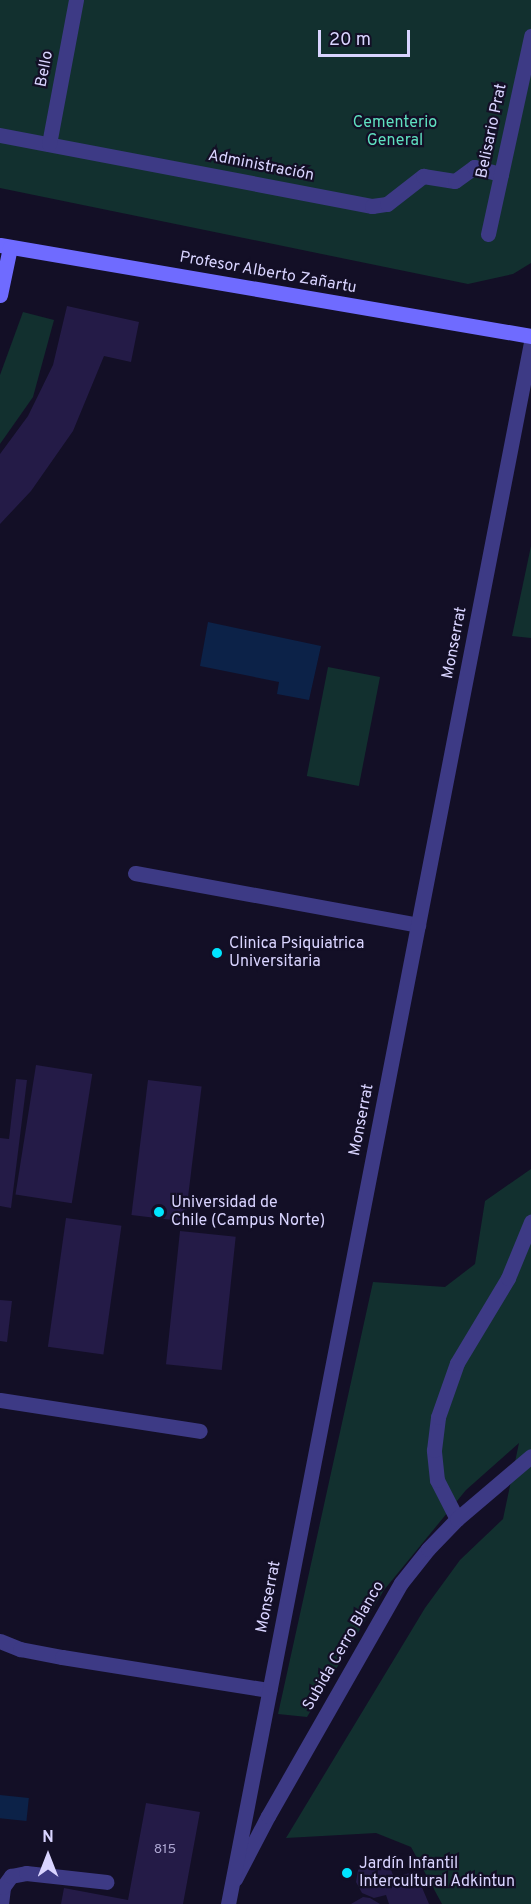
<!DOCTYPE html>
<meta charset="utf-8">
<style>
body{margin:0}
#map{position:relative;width:531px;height:1904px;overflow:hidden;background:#130f26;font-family:Overpass,sans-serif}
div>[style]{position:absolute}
.green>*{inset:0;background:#12302f;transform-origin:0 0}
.water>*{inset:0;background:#0c2248;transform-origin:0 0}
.building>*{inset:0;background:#241b47;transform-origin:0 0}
.lane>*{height:15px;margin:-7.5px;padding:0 7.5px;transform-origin:7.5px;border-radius:7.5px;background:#3d3a85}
.street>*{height:15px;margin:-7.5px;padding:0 7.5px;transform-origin:7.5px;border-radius:7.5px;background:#3d3a85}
.secondary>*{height:15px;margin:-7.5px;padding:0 7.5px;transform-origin:7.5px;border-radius:7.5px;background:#6f6bff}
.dots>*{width:16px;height:16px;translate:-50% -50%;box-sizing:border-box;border:3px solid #130f26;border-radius:50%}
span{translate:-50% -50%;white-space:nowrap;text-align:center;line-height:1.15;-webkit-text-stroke:4.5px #130f26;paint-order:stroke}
.number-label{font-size:14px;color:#aca6d1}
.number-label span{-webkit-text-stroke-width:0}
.street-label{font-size:16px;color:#d9d4ff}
.park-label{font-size:16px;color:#5fe0c0}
.poi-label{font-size:16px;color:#d9d4ff}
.left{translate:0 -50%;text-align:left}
.north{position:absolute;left:18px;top:1826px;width:60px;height:60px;-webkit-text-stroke:4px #130f26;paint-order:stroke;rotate:0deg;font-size:16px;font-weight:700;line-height:24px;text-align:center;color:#d9d4ff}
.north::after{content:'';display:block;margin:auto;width:21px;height:27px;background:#d9d4ff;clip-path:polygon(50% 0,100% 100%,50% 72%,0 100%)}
.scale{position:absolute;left:318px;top:30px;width:92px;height:27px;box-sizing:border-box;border:3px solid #d9d4ff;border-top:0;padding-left:8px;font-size:18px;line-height:21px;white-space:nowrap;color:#d9d4ff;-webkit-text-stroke:4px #130f26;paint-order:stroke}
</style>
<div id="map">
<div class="green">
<div style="clip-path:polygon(0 0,531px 0,531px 263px,513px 274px,468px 284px,0 188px)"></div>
<div style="clip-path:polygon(23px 312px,54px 320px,33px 397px,0 444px,0 375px)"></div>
<div style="clip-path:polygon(531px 546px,531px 638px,512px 636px)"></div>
<div style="left:328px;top:667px;width:53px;height:111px;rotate:11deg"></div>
<div style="clip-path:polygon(531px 1169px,531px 1904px,442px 1904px,411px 1847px,376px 1833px,286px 1838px,425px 1608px,460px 1560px,503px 1519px,519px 1443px,466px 1490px,384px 1590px,307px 1717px,278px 1714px,373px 1282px,445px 1287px,475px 1264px,485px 1201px)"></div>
</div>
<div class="water">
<div style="clip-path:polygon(208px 622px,321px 646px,309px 700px,277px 694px,279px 682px,200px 666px)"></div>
<div style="left:0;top:1795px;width:29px;height:23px;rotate:6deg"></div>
</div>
<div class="building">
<div style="clip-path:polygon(67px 306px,139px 322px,131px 362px,104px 356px,73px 431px,31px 491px,0 524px,0 454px,28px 416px,53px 365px)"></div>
<div style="left:36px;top:1065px;width:57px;height:131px;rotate:9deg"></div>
<div style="clip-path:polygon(16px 1079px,27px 1080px,11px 1208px,0 1206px,0 1138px,9px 1139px)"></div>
<div style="left:148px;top:1080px;width:54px;height:136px;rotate:7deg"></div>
<div style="left:66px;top:1218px;width:56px;height:130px;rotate:8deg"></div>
<div style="left:180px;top:1231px;width:56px;height:134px;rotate:6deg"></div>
<div style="clip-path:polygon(0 1300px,12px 1301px,7px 1342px,0 1341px)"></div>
<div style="clip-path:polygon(146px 1803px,200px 1812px,183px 1904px,61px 1904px,64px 1888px,128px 1900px)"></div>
<div style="clip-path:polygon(379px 1860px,390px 1867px,394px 1878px,415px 1871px,429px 1904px,389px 1904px,386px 1895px,374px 1898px,362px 1893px,356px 1882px,358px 1870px,367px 1862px)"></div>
<div style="clip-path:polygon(363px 1897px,370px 1898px,380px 1904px,351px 1904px)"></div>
</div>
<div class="lane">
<div style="left:0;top:135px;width:379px;rotate:10.8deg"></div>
<div style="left:372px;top:206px;width:15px;rotate:-8deg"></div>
<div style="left:387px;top:204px;width:46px;rotate:-37.9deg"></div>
<div style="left:423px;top:176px;width:32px;rotate:9deg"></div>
<div style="left:455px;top:181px;width:24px;rotate:-36deg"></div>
<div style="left:474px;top:167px;width:28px;rotate:15deg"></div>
<div style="left:49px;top:144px;width:147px;rotate:-79.4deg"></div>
<div style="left:488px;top:234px;width:203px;rotate:-77.7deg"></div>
<div style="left:135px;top:873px;width:288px;rotate:10.4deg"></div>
<div style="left:0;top:1400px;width:202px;rotate:8.8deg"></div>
<div style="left:457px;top:1519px;width:44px;rotate:-117.1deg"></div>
<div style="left:437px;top:1480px;width:30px;rotate:-96deg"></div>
<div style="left:434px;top:1450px;width:33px;rotate:-83deg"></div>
<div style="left:438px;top:1417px;width:57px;rotate:-70.6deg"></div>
<div style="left:457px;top:1363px;width:99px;rotate:-59deg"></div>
<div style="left:508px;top:1278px;width:61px;rotate:-67.7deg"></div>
<div style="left:0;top:1641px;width:22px;rotate:22deg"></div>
<div style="left:20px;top:1649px;width:43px;rotate:10.8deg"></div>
<div style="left:62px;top:1657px;width:210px;rotate:9.1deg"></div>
<div style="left:235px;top:1879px;width:71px;rotate:-62.4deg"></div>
<div style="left:268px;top:1816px;width:268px;rotate:-60.3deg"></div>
<div style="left:401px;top:1583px;width:43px;rotate:-51.5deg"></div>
<div style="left:428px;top:1549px;width:42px;rotate:-46deg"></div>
<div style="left:457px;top:1519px;width:97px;rotate:-40.4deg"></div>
<div style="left:1px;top:1904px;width:17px;rotate:-83deg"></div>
<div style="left:3px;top:1887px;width:14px;rotate:-54deg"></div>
<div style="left:11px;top:1876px;width:15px;rotate:-11deg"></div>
<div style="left:26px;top:1873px;width:81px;rotate:6.3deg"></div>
</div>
<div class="street">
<div style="left:228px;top:1904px;width:1590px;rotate:-79.02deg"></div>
</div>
<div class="secondary">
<div style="left:0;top:245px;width:539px;rotate:9.72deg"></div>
<div style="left:0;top:295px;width:49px;rotate:-78.2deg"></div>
</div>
<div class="dots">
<div style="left:217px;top:953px;background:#00e5ff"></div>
<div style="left:159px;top:1212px;background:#00e5ff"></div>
<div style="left:347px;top:1873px;background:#00e5ff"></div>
</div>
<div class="number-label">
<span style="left:165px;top:1850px">815</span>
</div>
<div class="street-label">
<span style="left:45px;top:69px;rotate:-79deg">Bello</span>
<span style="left:492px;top:131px;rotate:-78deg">Belisario Prat</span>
<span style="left:261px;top:166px;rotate:11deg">Administración</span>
<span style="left:268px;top:273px;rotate:10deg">Profesor Alberto Zañartu</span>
<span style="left:455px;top:643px;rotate:-79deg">Monserrat</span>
<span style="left:362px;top:1120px;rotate:-79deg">Monserrat</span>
<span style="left:269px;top:1597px;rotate:-79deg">Monserrat</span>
<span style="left:344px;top:1646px;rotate:-60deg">Subida Cerro Blanco</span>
</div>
<div class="park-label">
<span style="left:395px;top:132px">Cementerio<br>General</span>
</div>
<div class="poi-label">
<span class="left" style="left:229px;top:953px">Clinica Psiquiatrica<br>Universitaria</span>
<span class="left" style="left:171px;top:1212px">Universidad de<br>Chile (Campus Norte)</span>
<span class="left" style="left:359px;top:1873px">Jardín Infantil<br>Intercultural Adkintun</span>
</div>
<div class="north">N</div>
<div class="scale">20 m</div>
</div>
